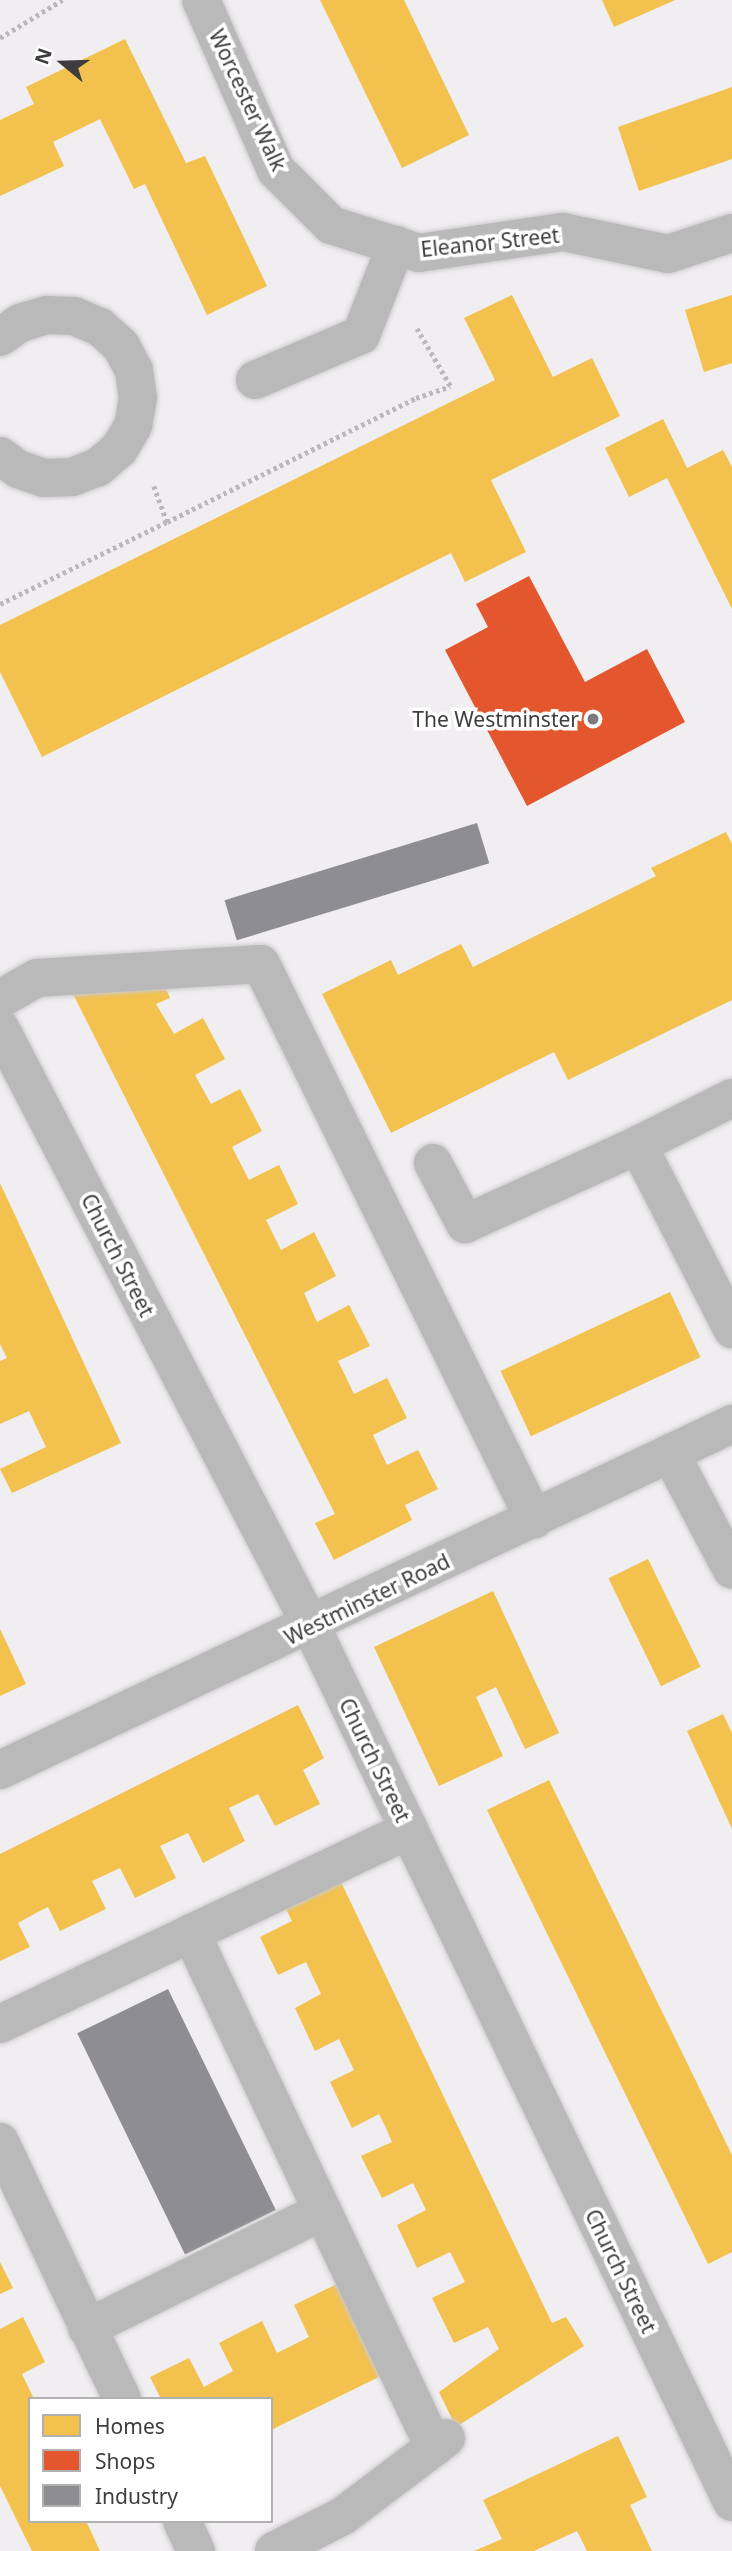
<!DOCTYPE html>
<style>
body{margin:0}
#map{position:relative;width:732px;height:2551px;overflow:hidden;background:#f0eef0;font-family:"Noto Sans",sans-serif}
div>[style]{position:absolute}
.homes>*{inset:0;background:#f2c14e;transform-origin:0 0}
.shops>*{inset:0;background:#e4572e}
.industry>*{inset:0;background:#8d8d92;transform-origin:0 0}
.path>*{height:4.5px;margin-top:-2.25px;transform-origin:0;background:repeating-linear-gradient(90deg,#bab9ba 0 3.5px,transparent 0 7px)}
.roads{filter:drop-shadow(0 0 2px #cccacc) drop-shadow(0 0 2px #cccacc)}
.minor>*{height:38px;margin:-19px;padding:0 19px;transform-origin:19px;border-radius:19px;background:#bab9ba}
.dots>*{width:19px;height:19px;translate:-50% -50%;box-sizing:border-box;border:4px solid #fff;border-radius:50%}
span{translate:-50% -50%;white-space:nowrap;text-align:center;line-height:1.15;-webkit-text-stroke:7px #fff;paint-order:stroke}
.street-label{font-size:21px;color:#3e3c3e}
.poi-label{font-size:21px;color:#3e3c3e}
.right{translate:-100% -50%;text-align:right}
.legend{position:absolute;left:28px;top:2397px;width:245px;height:126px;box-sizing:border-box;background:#fff;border:2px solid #b2b1b2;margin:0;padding:9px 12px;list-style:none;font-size:21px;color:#3e3c3e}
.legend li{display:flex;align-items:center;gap:14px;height:35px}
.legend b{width:35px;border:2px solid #b2b1b2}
.north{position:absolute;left:28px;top:28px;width:70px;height:70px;-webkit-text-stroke:5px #fff;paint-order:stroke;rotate:289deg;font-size:19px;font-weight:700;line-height:28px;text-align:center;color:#3e3c3e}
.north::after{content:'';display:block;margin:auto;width:24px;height:32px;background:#3e3c3e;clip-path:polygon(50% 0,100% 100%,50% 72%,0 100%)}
</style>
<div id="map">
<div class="homes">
<div style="clip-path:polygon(320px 0,404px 0,469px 135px,402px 168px)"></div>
<div style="clip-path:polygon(602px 0,675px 0,614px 27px)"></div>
<div style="clip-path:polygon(125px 39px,186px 163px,205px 156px,267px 286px,207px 315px,145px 184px,134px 189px,100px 119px,53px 142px,64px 166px,0 196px,0 120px,34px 104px,26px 87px)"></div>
<div style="clip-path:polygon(732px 87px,732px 159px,639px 191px,618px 127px)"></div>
<div style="clip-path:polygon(512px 295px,553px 377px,592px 358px,620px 416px,491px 480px,526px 552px,465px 582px,451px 553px,42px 757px,0 672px,0 625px,495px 380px,464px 318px)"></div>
<div style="clip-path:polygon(732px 295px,732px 363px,704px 372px,685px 310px)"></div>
<div style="clip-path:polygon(663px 419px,687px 468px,723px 450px,732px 467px,732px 609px,667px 478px,629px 497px,605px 448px)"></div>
<div style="clip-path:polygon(726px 832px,732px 844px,732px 1000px,568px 1080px,554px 1052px,391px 1133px,322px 994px,391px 960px,398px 975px,461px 944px,473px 967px,656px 876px,651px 868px)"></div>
<div style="clip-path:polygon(164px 984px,170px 998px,156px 1004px,174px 1034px,203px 1018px,225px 1059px,195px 1075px,211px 1104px,240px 1089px,262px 1131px,232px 1147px,249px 1180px,279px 1165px,298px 1204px,266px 1220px,281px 1250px,314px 1232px,336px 1276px,304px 1293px,317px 1322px,349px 1305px,370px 1346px,338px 1361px,354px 1394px,387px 1378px,407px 1418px,373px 1435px,387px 1465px,418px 1450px,438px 1489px,405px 1505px,412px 1520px,334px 1560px,315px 1523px,335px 1514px,72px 992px)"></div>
<div style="clip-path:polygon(0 1183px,121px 1443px,12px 1493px,0 1469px,46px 1447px,29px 1411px,0 1424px,0 1361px,7px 1358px,0 1344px)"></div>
<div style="left:670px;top:1292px;width:72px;height:187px;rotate:65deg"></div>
<div style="left:648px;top:1559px;width:120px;height:44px;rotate:64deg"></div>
<div style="clip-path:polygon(493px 1591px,559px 1733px,525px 1749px,496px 1687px,476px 1697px,503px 1756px,439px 1786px,374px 1647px)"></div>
<div style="clip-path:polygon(0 1629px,26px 1684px,0 1696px)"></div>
<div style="clip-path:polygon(298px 1705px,324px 1758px,303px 1770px,320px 1804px,275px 1826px,258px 1794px,229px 1808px,245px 1841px,203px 1863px,188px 1833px,160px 1846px,176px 1878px,135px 1898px,120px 1868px,92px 1881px,106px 1909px,60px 1931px,48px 1907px,34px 1914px,18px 1923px,30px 1947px,0 1961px,0 1854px)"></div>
<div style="clip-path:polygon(723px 1714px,732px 1733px,732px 1829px,687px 1731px)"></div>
<div style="clip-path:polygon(549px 1780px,732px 2155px,732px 2252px,708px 2264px,487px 1810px)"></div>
<div style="clip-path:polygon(340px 1880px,552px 2323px,566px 2317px,584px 2346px,456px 2427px,439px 2392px,499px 2349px,488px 2327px,454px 2343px,432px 2298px,465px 2282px,450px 2252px,417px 2268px,397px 2225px,426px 2210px,413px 2183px,382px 2198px,361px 2156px,392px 2142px,386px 2128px,379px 2114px,352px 2128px,330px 2082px,354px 2070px,339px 2039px,315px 2051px,295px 2008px,321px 1994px,306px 1962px,278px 1975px,260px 1937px,292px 1921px,285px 1907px)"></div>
<div style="clip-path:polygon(0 2262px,13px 2288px,0 2294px)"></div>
<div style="clip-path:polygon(337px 2284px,395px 2369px,271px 2430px,271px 2399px,161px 2399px,150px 2377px,189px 2358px,204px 2387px,233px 2371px,219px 2343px,262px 2321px,277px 2353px,309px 2337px,294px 2305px)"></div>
<div style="clip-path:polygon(23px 2317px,45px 2362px,22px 2374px,34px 2399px,30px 2399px,30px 2521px,86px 2521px,100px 2551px,32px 2551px,0 2486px,0 2329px)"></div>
<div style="clip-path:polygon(618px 2436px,647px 2497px,630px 2505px,652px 2551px,587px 2551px,577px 2531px,534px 2551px,474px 2551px,502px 2539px,483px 2500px)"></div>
</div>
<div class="shops">
<div style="clip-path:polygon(529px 576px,585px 682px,647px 649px,685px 722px,527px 806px,445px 650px,488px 627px,476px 604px)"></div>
</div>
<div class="industry">
<div style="left:477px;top:823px;width:42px;height:264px;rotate:73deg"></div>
<div style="left:168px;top:1989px;width:246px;height:101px;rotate:64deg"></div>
</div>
<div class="path">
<div style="left:0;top:38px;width:73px;rotate:-31.5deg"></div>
<div style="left:154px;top:486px;width:38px;rotate:70deg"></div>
<div style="left:167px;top:522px;width:278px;rotate:-26.5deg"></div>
<div style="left:416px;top:398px;width:36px;rotate:-19deg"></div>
<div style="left:450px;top:386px;width:66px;rotate:-120.1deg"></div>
<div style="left:0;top:604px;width:186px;rotate:-26.2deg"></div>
</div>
<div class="roads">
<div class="minor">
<div style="left:201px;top:0;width:186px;rotate:66.2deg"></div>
<div style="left:276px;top:170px;width:78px;rotate:45deg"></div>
<div style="left:331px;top:225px;width:92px;rotate:17.7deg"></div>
<div style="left:419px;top:253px;width:146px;rotate:-8.3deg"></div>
<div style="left:563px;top:232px;width:107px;rotate:11.8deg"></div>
<div style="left:668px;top:254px;width:67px;rotate:-18.2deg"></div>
<div style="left:0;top:337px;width:24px;rotate:-35deg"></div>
<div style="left:20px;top:323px;width:28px;rotate:-17deg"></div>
<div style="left:47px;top:315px;width:27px;rotate:2deg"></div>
<div style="left:74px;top:316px;width:28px;rotate:23deg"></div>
<div style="left:100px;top:327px;width:28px;rotate:42deg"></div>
<div style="left:121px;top:346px;width:27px;rotate:62deg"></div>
<div style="left:134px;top:370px;width:28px;rotate:82deg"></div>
<div style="left:138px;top:398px;width:28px;rotate:100deg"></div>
<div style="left:133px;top:426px;width:27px;rotate:121deg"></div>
<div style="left:119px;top:449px;width:28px;rotate:139deg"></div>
<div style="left:98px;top:467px;width:28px;rotate:159deg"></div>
<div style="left:72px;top:477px;width:28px;rotate:178deg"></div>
<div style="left:44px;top:478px;width:28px;rotate:-161deg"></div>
<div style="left:18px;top:469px;width:22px;rotate:-144deg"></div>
<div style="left:255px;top:380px;width:115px;rotate:-23deg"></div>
<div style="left:361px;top:335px;width:97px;rotate:-68.7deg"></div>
<div style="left:0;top:999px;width:43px;rotate:-29.6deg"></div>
<div style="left:37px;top:978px;width:224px;rotate:-3.6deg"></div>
<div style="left:261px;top:964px;width:619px;rotate:63.81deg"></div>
<div style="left:0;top:1028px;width:674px;rotate:62.52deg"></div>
<div style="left:311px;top:1626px;width:972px;rotate:64.33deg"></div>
<div style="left:638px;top:1145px;width:105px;rotate:-26.6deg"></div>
<div style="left:433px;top:1163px;width:69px;rotate:62.3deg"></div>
<div style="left:465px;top:1224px;width:190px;rotate:-24.5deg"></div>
<div style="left:638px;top:1145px;width:207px;rotate:62.9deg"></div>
<div style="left:670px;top:1453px;width:132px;rotate:62.1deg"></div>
<div style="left:0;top:1770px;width:810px;rotate:-25.3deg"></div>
<div style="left:191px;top:1933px;width:569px;rotate:64.7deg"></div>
<div style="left:0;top:2024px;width:453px;rotate:-25.4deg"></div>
<div style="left:0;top:2142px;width:284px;rotate:64.6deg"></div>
<div style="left:87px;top:2328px;width:263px;rotate:-26.4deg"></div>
<div style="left:182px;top:2521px;width:33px;rotate:65deg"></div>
<div style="left:274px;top:2551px;width:77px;rotate:-26.9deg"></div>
<div style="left:343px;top:2516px;width:129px;rotate:-37.1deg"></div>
</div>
</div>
<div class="dots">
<div style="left:593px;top:719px;background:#7c7a7c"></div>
</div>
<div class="street-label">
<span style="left:248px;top:100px;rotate:65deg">Worcester Walk</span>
<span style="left:490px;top:242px;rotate:-6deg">Eleanor Street</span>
<span style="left:118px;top:1255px;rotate:63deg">Church Street</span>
<span style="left:367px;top:1599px;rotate:-26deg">Westminster Road</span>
<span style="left:375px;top:1760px;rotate:64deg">Church Street</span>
<span style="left:621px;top:2271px;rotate:64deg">Church Street</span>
</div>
<div class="poi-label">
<span class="right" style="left:579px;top:719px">The Westminster</span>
</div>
<ul class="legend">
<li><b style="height:19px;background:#f2c14e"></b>Homes</li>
<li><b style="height:19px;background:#e4572e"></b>Shops</li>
<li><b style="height:19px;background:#8d8d92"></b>Industry</li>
</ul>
<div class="north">N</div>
</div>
